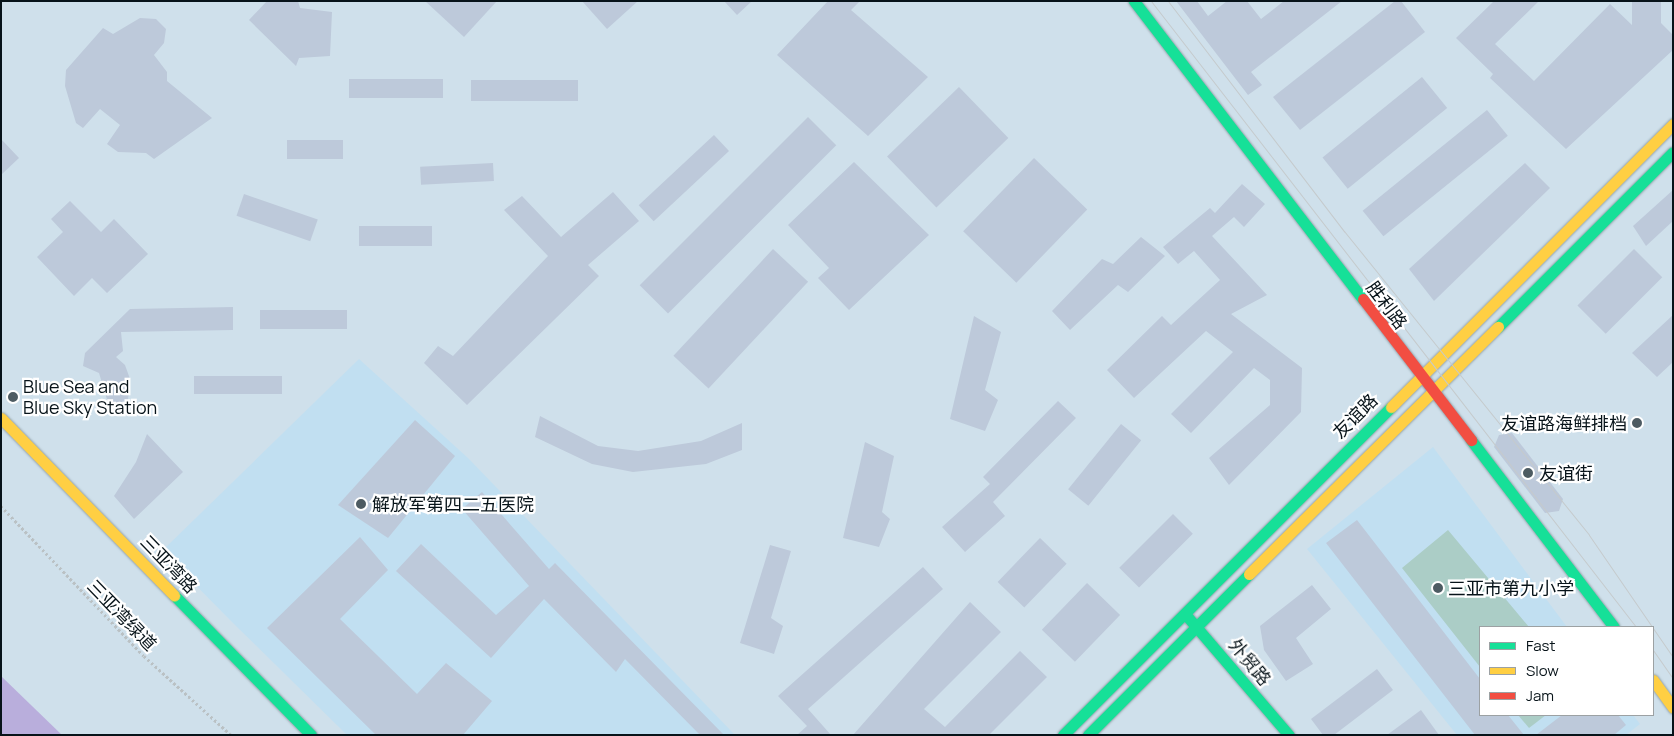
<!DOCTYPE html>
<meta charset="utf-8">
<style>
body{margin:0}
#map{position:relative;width:1674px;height:736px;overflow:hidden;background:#cfe0eb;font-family:Manrope,"Noto Sans SC",sans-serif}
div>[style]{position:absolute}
.built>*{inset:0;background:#c1dff1}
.green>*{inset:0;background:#abcdc6}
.water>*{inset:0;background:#b9aedc}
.building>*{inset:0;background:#bdc9da;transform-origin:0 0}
.path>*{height:2.5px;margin-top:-1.25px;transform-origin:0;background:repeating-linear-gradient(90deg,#bac1c4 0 2.5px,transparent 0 5px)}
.roads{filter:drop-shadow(0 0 1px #96a4ac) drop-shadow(0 0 1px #96a4ac)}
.fast>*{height:11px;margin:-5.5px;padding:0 5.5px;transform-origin:5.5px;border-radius:5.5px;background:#16e098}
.slow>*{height:11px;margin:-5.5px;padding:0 5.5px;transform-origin:5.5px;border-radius:5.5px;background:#ffcf43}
.jam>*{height:11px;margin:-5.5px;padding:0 5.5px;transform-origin:5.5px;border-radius:5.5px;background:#f24e42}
.tram>*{height:1px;margin:-0.5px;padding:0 0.5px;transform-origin:0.5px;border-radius:0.5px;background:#c5cacc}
.dots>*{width:14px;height:14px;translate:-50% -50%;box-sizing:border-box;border:2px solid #fff;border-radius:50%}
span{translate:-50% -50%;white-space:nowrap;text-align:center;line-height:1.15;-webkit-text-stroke:4.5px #fff;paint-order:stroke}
.street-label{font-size:18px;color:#071319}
.poi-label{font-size:18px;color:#071319}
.left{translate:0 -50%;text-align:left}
.right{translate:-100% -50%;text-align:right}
.frame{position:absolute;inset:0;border:2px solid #071319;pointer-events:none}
.legend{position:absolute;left:1479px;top:626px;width:175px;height:90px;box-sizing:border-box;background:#fff;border:1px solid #9ca1a3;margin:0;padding:6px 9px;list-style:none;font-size:15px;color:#071319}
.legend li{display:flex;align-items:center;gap:10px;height:25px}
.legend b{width:25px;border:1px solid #9ca1a3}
</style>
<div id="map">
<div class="built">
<div style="clip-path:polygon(359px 359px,468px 458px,735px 735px,347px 735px,232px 622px,162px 551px)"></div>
<div style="clip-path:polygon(1433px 447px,1567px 627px,1480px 627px,1480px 715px,1633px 715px,1640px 724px,1626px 735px,1457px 735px,1307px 549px)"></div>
</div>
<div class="green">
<div style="clip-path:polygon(1448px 530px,1529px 627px,1480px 627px,1480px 667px,1402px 568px)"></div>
<div style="clip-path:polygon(1518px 715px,1546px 715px,1529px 728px)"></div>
</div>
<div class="water">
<div style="clip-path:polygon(1px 676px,62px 735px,1px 735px)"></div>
</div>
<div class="building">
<div style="clip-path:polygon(267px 1px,298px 1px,300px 8px,332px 12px,330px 56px,299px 58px,296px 66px,249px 20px)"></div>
<div style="clip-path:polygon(425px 1px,497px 1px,464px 37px)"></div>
<div style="clip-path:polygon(582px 1px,638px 1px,607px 29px)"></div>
<div style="clip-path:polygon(724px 1px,752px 1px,737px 15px)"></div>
<div style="clip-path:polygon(828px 1px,860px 1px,851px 10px,928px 77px,868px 136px,777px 55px)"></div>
<div style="clip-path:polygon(1176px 1px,1197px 1px,1208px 16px,1227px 1px,1247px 1px,1261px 19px,1284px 1px,1342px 1px,1251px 72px,1262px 85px,1248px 95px)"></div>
<div style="clip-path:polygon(1395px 1px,1401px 1px,1425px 32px,1300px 130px,1273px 97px)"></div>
<div style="clip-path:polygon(1494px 1px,1539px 1px,1495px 44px,1534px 81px,1610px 4px,1632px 25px,1632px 1px,1661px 1px,1661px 23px,1672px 34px,1673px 50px,1566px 149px,1490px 78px,1493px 74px,1456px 38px)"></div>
<div style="clip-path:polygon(140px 18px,156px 19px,166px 29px,164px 43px,154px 55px,167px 72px,167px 81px,212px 118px,154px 159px,146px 153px,118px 152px,107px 144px,120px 125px,100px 109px,83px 128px,76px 123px,65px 86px,66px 70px,103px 28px,113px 34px)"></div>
<div style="left:1422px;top:77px;width:40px;height:128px;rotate:51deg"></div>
<div style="left:443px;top:79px;width:19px;height:94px;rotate:90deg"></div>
<div style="left:578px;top:80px;width:21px;height:107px;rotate:90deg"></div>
<div style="left:959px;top:87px;width:71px;height:100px;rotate:46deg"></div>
<div style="left:1487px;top:110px;width:33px;height:160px;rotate:51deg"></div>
<div style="left:808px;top:117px;width:40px;height:238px;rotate:45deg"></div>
<div style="left:714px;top:135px;width:22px;height:103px;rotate:47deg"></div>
<div style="clip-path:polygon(1px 139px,19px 158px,1px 175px)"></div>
<div style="left:287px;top:140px;width:56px;height:19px"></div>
<div style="left:1034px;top:158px;width:74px;height:102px;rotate:44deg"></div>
<div style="clip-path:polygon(854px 162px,929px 235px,849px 310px,818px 278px,829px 268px,788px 225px)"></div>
<div style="left:493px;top:163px;width:18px;height:73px;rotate:87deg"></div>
<div style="clip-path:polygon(1525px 163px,1550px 188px,1434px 301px,1409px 269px)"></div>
<div style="clip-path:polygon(1242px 184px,1265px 204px,1244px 227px,1234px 217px,1212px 236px,1267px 295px,1231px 314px,1302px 368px,1301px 412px,1229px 485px,1209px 458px,1270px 405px,1270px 380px,1254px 368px,1191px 433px,1171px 414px,1233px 352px,1206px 331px,1134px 398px,1107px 370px,1162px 316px,1171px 325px,1220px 280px,1194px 251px,1178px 264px,1163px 247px,1210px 208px,1215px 213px)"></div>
<div style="clip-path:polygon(1673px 190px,1673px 221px,1646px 246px,1633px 226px)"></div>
<div style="clip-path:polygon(613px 192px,639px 221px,588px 265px,599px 276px,467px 405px,424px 363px,438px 346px,453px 356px,548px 256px,504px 210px,522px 196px,561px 237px)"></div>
<div style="left:244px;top:194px;width:78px;height:23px;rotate:19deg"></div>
<div style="clip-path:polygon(70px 201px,101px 232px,114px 219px,148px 254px,107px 293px,92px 278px,74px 296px,37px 257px,63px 232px,51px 219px)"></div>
<div style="left:432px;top:226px;width:20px;height:73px;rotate:90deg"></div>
<div style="clip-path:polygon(1141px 237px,1165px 256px,1128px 292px,1118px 285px,1070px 330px,1052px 311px,1102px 259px,1113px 264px)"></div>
<div style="left:773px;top:249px;width:48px;height:146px;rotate:43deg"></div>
<div style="left:1634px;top:249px;width:40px;height:80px;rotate:45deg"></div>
<div style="clip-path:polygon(233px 307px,233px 330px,121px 332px,123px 351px,116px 357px,125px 365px,130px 379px,127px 410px,109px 406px,99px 373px,83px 366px,85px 353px,130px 309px)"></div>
<div style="left:260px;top:310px;width:87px;height:19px"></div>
<div style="clip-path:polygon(1673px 315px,1673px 362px,1657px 377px,1632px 353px)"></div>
<div style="clip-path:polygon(974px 316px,1001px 332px,985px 390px,998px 400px,985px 431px,950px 419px)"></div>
<div style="left:194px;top:376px;width:88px;height:18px"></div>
<div style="clip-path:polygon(1058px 401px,1076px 418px,993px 502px,1005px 516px,965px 552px,942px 527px,990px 484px,983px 477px)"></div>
<div style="clip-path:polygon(540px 416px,598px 446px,638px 451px,701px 441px,742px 423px,742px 450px,706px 464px,633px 472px,592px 464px,535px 437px)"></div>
<div style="clip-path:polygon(415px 420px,455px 456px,388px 538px,338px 505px)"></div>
<div style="left:1121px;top:424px;width:26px;height:84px;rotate:39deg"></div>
<div style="clip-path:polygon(1512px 433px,1563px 499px,1559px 511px,1545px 513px,1494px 447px,1499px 435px)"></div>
<div style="clip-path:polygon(147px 434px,183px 472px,134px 519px,114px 496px,136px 462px)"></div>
<div style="clip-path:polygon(865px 442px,894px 456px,882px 512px,890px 519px,879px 547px,843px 538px)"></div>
<div style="clip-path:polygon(482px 492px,549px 569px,555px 563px,724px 735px,700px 735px,625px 659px,616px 672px,544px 599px,491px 658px,396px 571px,421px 544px,496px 615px,529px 586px,462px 509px)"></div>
<div style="left:1173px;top:514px;width:28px;height:76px;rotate:45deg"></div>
<div style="clip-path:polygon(1357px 520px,1480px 679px,1480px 715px,1508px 715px,1524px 735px,1475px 735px,1326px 543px)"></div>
<div style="clip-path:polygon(360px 537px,388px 570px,340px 619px,417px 694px,446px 663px,492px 701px,463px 735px,376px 735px,267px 628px)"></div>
<div style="left:1040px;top:538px;width:37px;height:61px;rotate:44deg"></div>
<div style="clip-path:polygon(770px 545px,791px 551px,771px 618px,783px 626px,774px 654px,740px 643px)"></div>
<div style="clip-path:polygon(923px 567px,943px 589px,808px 709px,831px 735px,797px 735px,807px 726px,778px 696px)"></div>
<div style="left:1087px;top:583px;width:46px;height:65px;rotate:44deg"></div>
<div style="clip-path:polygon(1312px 585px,1331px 609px,1296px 638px,1313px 664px,1286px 681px,1264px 650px,1260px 626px)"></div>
<div style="clip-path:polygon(970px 602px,1001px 632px,924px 709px,945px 727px,1020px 651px,1047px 677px,989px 735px,853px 735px)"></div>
<div style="clip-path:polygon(1377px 669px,1393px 690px,1334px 735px,1323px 735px,1311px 719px)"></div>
<div style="clip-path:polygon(1421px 710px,1439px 735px,1387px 735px)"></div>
<div style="clip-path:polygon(1562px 715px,1618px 715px,1626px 725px,1614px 735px,1536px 735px)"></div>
</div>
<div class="path">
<div style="left:1px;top:506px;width:207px;rotate:46.4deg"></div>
<div style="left:144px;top:656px;width:118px;rotate:42.2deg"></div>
</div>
<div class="roads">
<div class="fast">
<div style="left:1134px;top:1px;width:376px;rotate:52.5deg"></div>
<div style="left:1498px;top:327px;width:247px;rotate:-45deg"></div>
<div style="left:1471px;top:440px;width:235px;rotate:52.6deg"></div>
<div style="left:174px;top:595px;width:196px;rotate:45.6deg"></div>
<div style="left:1186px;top:615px;width:158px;rotate:49.4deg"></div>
<div style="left:1063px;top:735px;width:464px;rotate:-45deg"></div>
<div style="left:1088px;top:735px;width:228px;rotate:-45deg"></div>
</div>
<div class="slow">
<div style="left:1391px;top:407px;width:400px;rotate:-45.1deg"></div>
<div style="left:1px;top:418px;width:248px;rotate:45.7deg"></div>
<div style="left:1249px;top:574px;width:351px;rotate:-44.8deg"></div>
<div style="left:1653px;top:680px;width:34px;rotate:54deg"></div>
</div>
<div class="jam">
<div style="left:1363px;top:299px;width:178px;rotate:52.5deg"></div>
</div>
</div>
<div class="tram">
<div style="left:1151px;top:1px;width:792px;rotate:52.23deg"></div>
<div style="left:1168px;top:1px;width:290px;rotate:52.6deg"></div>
<div style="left:1344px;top:231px;width:390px;rotate:51.1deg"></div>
<div style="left:1589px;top:535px;width:148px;rotate:55.5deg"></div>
<div style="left:1653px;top:650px;width:35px;rotate:55deg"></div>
</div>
<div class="dots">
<div style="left:13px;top:397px;background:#4d5b62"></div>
<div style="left:1637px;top:423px;background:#4d5b62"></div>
<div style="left:1528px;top:473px;background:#4d5b62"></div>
<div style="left:361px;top:504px;background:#4d5b62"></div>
<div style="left:1438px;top:588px;background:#4d5b62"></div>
</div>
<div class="street-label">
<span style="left:1387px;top:305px;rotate:53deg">胜利路</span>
<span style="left:1355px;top:416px;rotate:-45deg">友谊路</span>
<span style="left:169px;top:564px;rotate:46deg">三亚湾路</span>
<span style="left:122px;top:615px;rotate:46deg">三亚湾绿道</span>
<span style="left:1250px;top:662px;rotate:50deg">外贸路</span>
</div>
<div class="poi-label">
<span class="left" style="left:23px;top:397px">Blue Sea and<br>Blue Sky Station</span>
<span class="right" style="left:1627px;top:423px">友谊路海鲜排档</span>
<span class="left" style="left:1539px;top:473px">友谊街</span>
<span class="left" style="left:372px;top:504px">解放军第四二五医院</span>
<span class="left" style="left:1448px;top:588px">三亚市第九小学</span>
</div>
<div class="frame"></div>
<ul class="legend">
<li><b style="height:6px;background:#16e098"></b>Fast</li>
<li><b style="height:6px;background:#ffcf43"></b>Slow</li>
<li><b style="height:6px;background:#f24e42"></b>Jam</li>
</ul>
</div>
